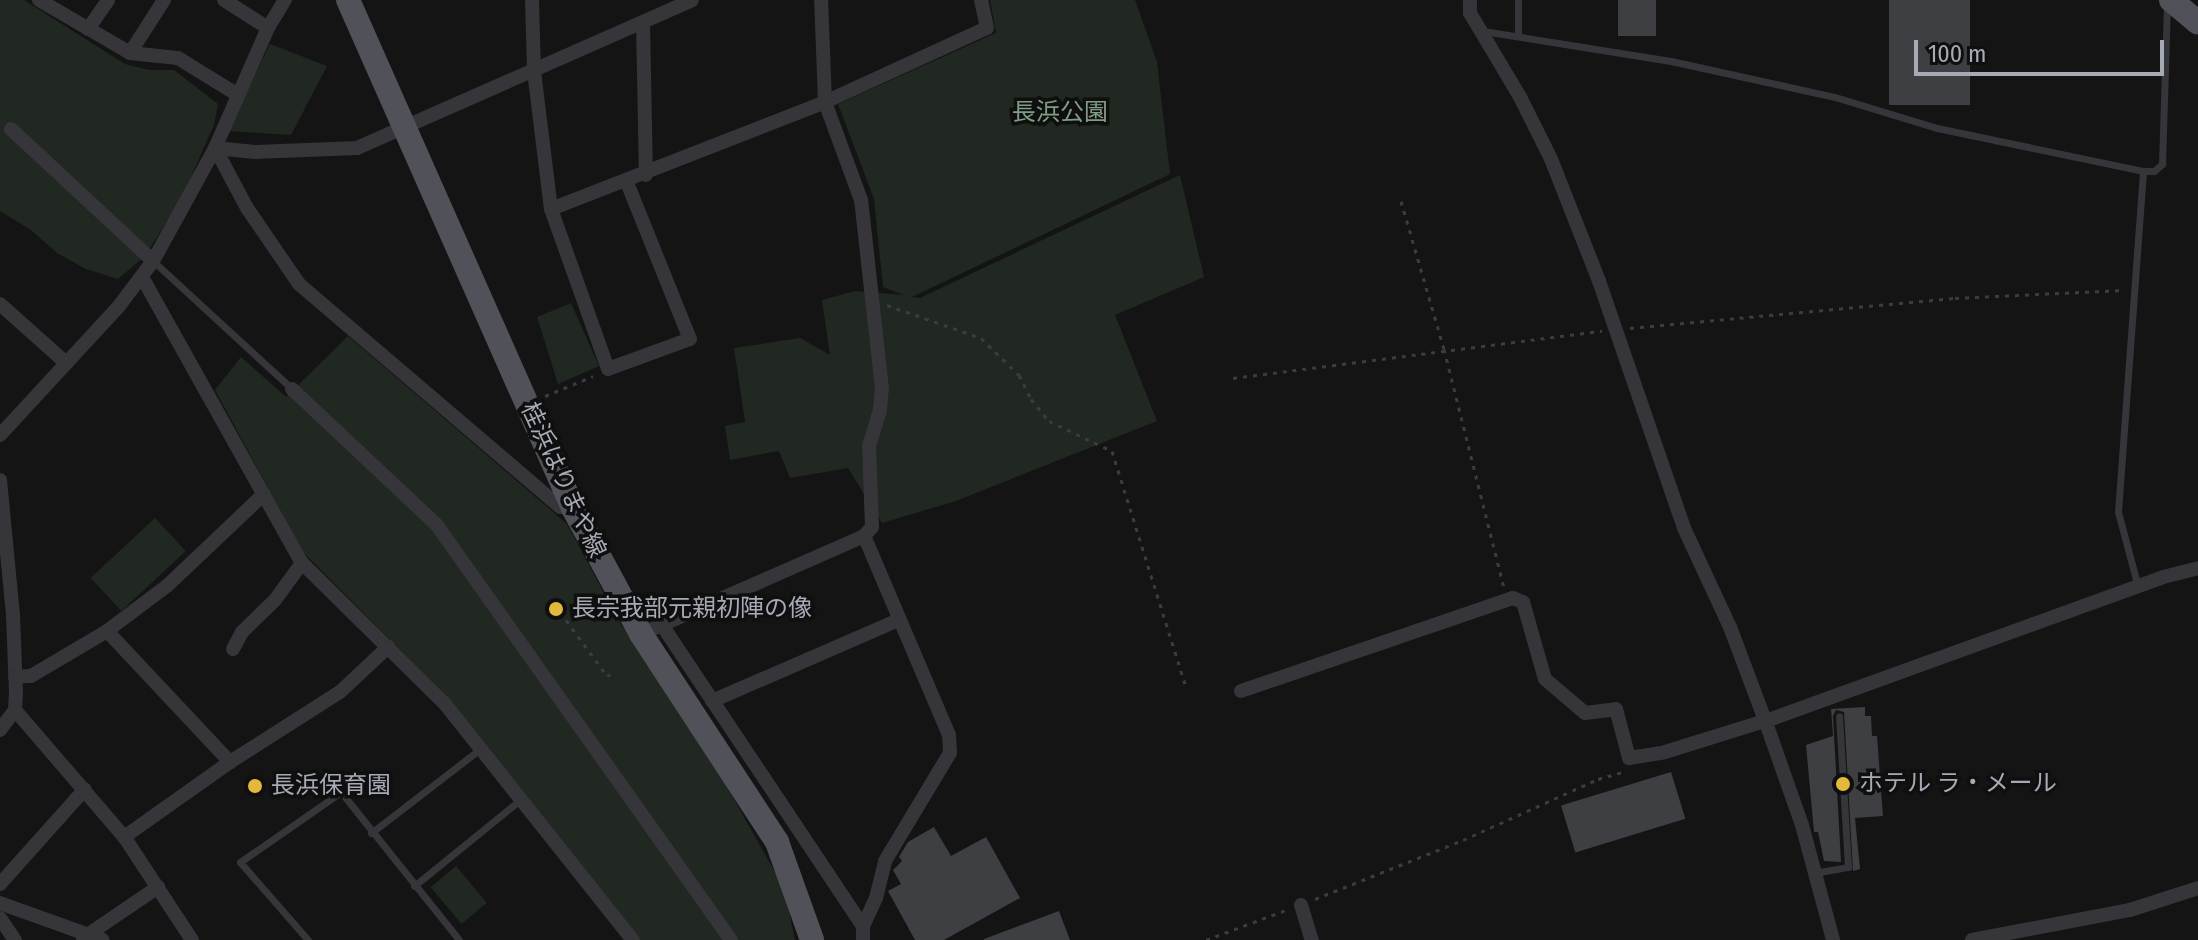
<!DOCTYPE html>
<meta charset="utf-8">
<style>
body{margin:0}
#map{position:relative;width:2198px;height:940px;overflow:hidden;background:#141415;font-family:"Fira Sans Condensed","Noto Sans JP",sans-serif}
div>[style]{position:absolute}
.green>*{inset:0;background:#202821;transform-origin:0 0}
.building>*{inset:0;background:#3e3f42;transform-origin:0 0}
.path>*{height:3px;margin-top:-1.5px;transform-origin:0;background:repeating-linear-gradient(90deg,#3b3c41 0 4px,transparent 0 10px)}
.lane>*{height:7px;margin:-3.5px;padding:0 3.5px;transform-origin:3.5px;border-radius:3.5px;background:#35353a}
.street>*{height:14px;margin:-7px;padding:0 7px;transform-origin:7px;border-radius:7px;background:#35353a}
.primary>*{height:24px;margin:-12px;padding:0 12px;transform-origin:12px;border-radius:12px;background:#515259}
.dots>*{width:22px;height:22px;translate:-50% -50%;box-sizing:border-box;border:4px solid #0f0f10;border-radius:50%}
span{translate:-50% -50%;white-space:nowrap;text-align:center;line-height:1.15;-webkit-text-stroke:7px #0f0f10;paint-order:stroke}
.park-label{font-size:24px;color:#7f9e83}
.street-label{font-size:24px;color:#a6aab5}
.poi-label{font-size:24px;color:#a6aab5}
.left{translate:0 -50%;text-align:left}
.scale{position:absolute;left:1914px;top:40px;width:250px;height:36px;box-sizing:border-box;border:4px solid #a6aab5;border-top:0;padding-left:10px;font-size:24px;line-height:28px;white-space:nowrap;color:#a6aab5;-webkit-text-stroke:6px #0f0f10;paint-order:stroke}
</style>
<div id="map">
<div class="green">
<div style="clip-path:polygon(0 0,24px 0,125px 64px,149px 70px,174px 70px,218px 104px,214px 125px,181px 199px,145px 256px,118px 279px,86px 269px,57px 253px,31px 230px,0 211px)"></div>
<div style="clip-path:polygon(990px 0,1135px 0,1157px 62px,1170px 174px,912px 297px,920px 298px,1180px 175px,1204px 277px,1115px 315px,1157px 421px,956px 501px,882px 523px,848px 468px,790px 478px,779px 451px,730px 460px,725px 426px,745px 422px,734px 348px,800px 338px,830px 355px,822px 300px,855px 291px,904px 295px,883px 287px,874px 199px,838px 104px,996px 33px)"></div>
<div style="clip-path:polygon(270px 44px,327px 66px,291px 135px,227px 131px)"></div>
<div style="clip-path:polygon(571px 303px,599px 366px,558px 384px,537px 317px)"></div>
<div style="clip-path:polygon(348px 336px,567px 524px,619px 621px,700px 739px,784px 888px,795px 940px,640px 940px,451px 701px,303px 552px,215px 390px,241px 357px,286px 397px)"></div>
<div style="left:155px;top:518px;width:45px;height:88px;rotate:47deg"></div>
<div style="left:456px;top:866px;width:48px;height:33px;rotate:50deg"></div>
</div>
<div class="building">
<div style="left:1618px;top:0;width:38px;height:36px"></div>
<div style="left:1889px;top:0;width:81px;height:105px"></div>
<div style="clip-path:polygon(1865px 707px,1865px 716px,1871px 716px,1872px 736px,1877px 736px,1883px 816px,1855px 818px,1860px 869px,1853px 871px,1844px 712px,1836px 710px,1833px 716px,1841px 862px,1824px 861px,1818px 832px,1814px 832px,1806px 745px,1833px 736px,1831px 709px)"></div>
<div style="left:1671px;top:772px;width:49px;height:115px;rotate:73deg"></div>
<div style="clip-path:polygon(934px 827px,951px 856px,986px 837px,1020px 898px,944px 940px,915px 940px,888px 891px,901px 884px,893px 870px,902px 861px,899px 857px,908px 842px)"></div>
<div style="clip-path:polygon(1059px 911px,1070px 940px,984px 940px,984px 939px)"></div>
</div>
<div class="path">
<div style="left:1401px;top:201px;width:154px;rotate:73.8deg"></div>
<div style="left:1444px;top:349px;width:245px;rotate:75.9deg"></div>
<div style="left:887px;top:305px;width:100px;rotate:19.3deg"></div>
<div style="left:981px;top:338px;width:53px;rotate:44.2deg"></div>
<div style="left:1019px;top:375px;width:27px;rotate:63deg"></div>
<div style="left:1031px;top:399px;width:28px;rotate:51deg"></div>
<div style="left:1049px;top:421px;width:70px;rotate:25.5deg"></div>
<div style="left:1112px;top:451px;width:250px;rotate:72.6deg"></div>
<div style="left:1630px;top:328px;width:326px;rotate:-5.3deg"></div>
<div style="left:1955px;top:298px;width:170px;rotate:-2.7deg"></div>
<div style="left:1233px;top:378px;width:372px;rotate:-7.3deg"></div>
<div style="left:545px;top:396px;width:52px;rotate:-22.6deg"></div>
<div style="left:566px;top:620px;width:69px;rotate:53.8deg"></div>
<div style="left:607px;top:676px;width:9px;rotate:-27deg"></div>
<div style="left:1315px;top:899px;width:159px;rotate:-21.7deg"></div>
<div style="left:1463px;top:840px;width:148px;rotate:-24.3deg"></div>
<div style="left:1598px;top:779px;width:25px;rotate:-16deg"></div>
<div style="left:1206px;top:940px;width:85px;rotate:-20.6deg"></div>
</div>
<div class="lane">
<div style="left:1483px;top:31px;width:190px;rotate:9.1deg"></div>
<div style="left:1671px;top:61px;width:168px;rotate:12.4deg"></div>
<div style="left:1835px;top:97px;width:107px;rotate:16.9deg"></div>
<div style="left:1937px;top:128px;width:210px;rotate:11.8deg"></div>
<div style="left:1518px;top:34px;width:34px;rotate:-90deg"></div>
<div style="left:153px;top:261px;width:189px;rotate:42.6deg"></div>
<div style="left:2138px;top:587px;width:78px;rotate:-104.9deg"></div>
<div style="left:2118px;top:512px;width:342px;rotate:-85.8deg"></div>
<div style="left:2143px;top:171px;width:11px"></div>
<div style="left:2154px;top:171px;width:11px;rotate:-41deg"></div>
<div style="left:2162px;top:164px;width:160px;rotate:-88.2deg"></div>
<div style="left:371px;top:833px;width:138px;rotate:-37.6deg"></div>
<div style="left:1814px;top:873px;width:35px;rotate:-10deg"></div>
<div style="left:1848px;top:867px;width:151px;rotate:-93.4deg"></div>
<div style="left:414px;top:886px;width:138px;rotate:-39.1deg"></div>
<div style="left:308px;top:940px;width:103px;rotate:-131.1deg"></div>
<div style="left:240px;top:862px;width:123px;rotate:-34.7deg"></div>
<div style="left:341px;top:792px;width:189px;rotate:51.4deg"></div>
</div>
<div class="street">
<div style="left:39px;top:0;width:105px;rotate:30.2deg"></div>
<div style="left:130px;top:53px;width:48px;rotate:5.9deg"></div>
<div style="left:178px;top:58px;width:70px;rotate:31.7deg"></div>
<div style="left:224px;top:0;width:52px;rotate:32.5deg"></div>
<div style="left:532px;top:0;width:71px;rotate:88.4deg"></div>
<div style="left:534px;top:71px;width:139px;rotate:83deg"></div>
<div style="left:1470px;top:0;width:13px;rotate:90deg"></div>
<div style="left:1470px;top:13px;width:98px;rotate:59.2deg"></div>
<div style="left:1520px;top:97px;width:69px;rotate:63.4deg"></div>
<div style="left:1551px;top:159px;width:131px;rotate:68.5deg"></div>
<div style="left:1599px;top:281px;width:261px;rotate:71deg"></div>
<div style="left:1684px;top:528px;width:109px;rotate:65.1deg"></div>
<div style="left:1730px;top:627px;width:99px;rotate:69.4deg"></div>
<div style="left:1765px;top:720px;width:111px;rotate:70.6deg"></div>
<div style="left:1802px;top:825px;width:119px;rotate:74.9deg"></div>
<div style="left:643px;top:22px;width:153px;rotate:88.9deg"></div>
<div style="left:88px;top:29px;width:35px;rotate:-55deg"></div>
<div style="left:130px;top:53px;width:63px;rotate:-57.3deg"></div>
<div style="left:11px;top:129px;width:194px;rotate:42.9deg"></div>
<div style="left:215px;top:148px;width:68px;rotate:61.9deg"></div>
<div style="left:247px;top:208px;width:92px;rotate:55.6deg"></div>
<div style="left:299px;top:284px;width:343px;rotate:40.5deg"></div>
<div style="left:560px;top:507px;width:13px;rotate:4deg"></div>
<div style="left:215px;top:148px;width:40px;rotate:5.7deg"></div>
<div style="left:255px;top:152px;width:102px;rotate:-2.2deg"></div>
<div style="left:357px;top:148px;width:366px;rotate:-23.8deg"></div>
<div style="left:626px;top:180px;width:171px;rotate:68.1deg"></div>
<div style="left:690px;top:339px;width:87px;rotate:159.9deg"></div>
<div style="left:608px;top:369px;width:170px;rotate:-109.6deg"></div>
<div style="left:551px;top:209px;width:294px;rotate:-21.3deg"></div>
<div style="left:825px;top:102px;width:178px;rotate:-24.6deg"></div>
<div style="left:987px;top:28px;width:29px;rotate:-102deg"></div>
<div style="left:142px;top:277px;width:328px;rotate:60.8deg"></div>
<div style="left:302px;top:563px;width:201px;rotate:44.6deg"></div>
<div style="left:445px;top:704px;width:302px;rotate:51.5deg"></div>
<div style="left:0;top:304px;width:89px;rotate:41.8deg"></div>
<div style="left:292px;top:389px;width:197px;rotate:43.2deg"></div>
<div style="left:436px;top:524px;width:510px;rotate:54.66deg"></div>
<div style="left:0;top:435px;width:176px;rotate:-47.3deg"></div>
<div style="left:119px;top:306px;width:56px;rotate:-52.9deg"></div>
<div style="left:153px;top:261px;width:129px;rotate:-61.2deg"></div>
<div style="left:215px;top:148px;width:131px;rotate:-66.2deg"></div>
<div style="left:268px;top:28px;width:33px;rotate:-59deg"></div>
<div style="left:0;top:480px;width:136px;rotate:84.5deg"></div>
<div style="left:13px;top:615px;width:77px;rotate:87.8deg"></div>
<div style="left:16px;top:692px;width:18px;rotate:93deg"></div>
<div style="left:15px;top:710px;width:25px;rotate:127deg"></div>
<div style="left:662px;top:625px;width:362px;rotate:56.3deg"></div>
<div style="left:107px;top:631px;width:180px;rotate:46.8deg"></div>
<div style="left:230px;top:762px;width:130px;rotate:144.7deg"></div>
<div style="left:641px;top:634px;width:244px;rotate:-23.7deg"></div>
<div style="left:864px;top:536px;width:12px;rotate:-48deg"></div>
<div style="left:872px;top:527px;width:81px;rotate:-92.1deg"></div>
<div style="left:869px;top:446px;width:38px;rotate:-73deg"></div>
<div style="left:880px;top:410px;width:21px;rotate:-85deg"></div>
<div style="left:882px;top:389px;width:190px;rotate:-96.3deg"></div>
<div style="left:861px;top:200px;width:104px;rotate:-110.2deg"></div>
<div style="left:825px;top:102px;width:102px;rotate:-92.2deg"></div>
<div style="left:233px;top:649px;width:19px;rotate:-62deg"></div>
<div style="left:242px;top:632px;width:46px;rotate:-44.1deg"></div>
<div style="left:275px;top:600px;width:46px;rotate:-53.9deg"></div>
<div style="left:15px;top:677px;width:16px;rotate:-4deg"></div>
<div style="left:31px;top:676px;width:88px;rotate:-30.6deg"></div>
<div style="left:107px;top:631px;width:76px;rotate:-37deg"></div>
<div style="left:168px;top:585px;width:132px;rotate:-43.5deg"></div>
<div style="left:1241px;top:691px;width:287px;rotate:-18.9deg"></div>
<div style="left:1513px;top:598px;width:11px;rotate:22deg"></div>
<div style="left:1523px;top:602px;width:80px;rotate:74.1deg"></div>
<div style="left:1545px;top:679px;width:52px;rotate:40.4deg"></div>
<div style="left:1585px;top:713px;width:31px;rotate:-7deg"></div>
<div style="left:1616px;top:709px;width:51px;rotate:75.1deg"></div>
<div style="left:1629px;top:758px;width:36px;rotate:-9deg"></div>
<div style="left:1665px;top:752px;width:114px;rotate:-17.3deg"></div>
<div style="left:1774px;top:718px;width:414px;rotate:-19.9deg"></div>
<div style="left:2163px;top:577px;width:36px;rotate:-14deg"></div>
<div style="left:712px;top:701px;width:203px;rotate:-23.5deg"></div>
<div style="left:15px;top:710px;width:169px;rotate:49.3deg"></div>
<div style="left:125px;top:838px;width:122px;rotate:56.7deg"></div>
<div style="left:230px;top:762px;width:130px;rotate:-32.5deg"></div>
<div style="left:340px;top:692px;width:66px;rotate:-43.2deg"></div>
<div style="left:0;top:884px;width:127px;rotate:-48.2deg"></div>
<div style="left:0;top:903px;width:109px;rotate:19.8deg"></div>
<div style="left:1301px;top:905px;width:37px;rotate:73deg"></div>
<div style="left:0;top:918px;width:27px;rotate:56deg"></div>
<div style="left:83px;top:938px;width:91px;rotate:-34.2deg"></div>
<div style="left:863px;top:940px;width:14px;rotate:-90deg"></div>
<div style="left:863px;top:926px;width:31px;rotate:-65deg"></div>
<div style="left:876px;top:898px;width:38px;rotate:-76deg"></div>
<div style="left:885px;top:861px;width:126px;rotate:-59deg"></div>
<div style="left:950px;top:753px;width:18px;rotate:-93deg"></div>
<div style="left:949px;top:735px;width:216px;rotate:-113.1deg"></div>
<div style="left:1972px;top:940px;width:161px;rotate:-10.8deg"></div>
<div style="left:2130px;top:910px;width:71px;rotate:-17.9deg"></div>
</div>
<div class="primary">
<div style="left:348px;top:0;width:556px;rotate:66.11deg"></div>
<div style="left:573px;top:508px;width:143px;rotate:61.6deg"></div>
<div style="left:641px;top:634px;width:249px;rotate:56.8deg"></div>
<div style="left:777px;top:842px;width:104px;rotate:70.3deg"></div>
<div style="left:2171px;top:0;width:35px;rotate:40deg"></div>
</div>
<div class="dots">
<div style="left:556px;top:609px;background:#e4b73d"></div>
<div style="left:1843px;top:784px;background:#e4b73d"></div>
<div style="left:255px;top:786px;background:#e4b73d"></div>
</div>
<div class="park-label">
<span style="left:1060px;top:113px">長浜公園</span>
</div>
<div class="street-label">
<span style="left:563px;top:480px;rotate:65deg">桂浜はりまや線</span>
</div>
<div class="poi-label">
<span class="left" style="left:572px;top:609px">長宗我部元親初陣の像</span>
<span class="left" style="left:1859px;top:784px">ホテル ラ・メール</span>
<span class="left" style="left:271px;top:786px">長浜保育園</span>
</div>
<div class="scale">100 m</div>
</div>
